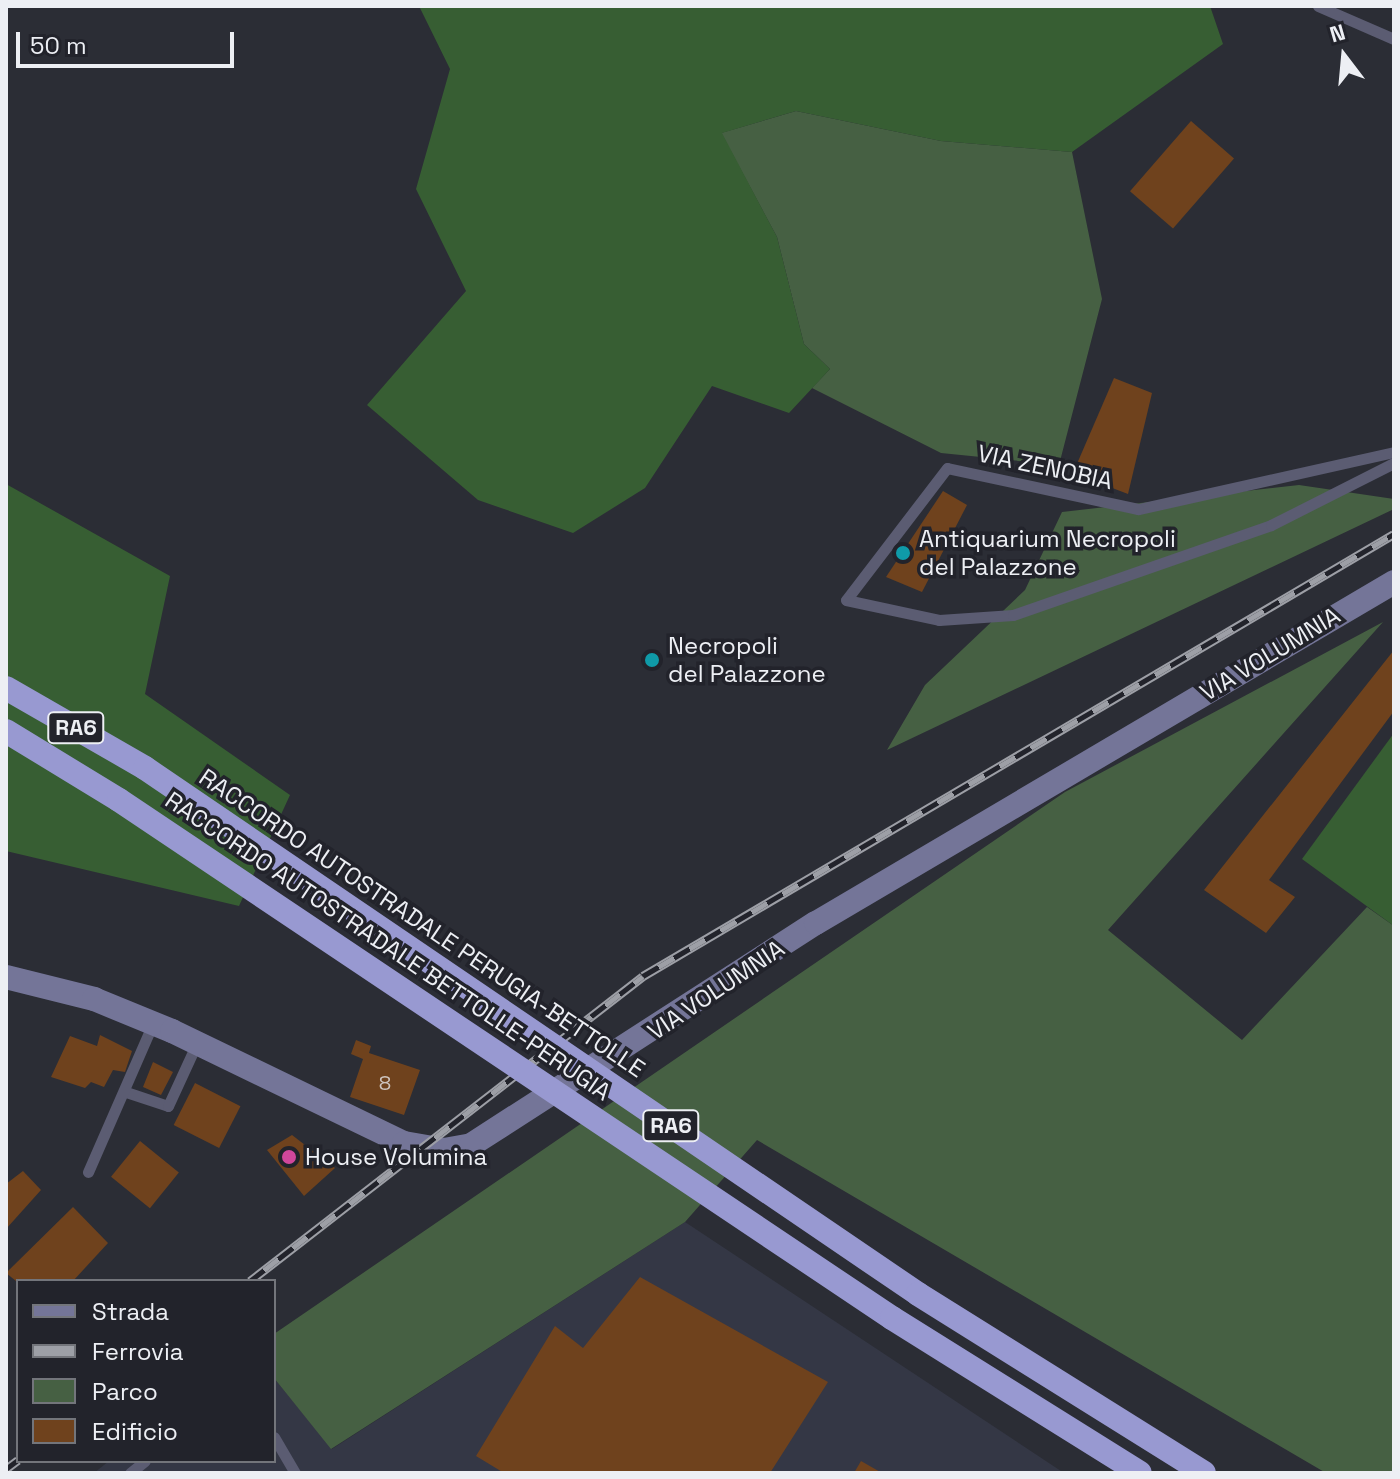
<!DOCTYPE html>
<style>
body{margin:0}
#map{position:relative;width:1400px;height:1479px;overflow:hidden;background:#2b2d35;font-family:"Space Grotesk",sans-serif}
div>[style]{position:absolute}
.built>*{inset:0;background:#343745}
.green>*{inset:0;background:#466043}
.forest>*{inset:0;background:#375e33}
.building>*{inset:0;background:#6f421d;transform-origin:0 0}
.service>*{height:11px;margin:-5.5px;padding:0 5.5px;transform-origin:5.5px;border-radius:5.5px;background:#5b5c72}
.secondary>*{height:24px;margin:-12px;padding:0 12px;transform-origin:12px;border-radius:12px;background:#747598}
.motorway>*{height:24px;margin:-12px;padding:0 12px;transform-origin:12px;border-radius:12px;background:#9899d1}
.rail>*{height:9px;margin-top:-4.5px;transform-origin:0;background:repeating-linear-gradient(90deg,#22232b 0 18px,#9d9fa6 0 36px);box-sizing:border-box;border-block:2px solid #9d9fa6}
.motorway-bridge>*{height:24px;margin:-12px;padding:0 12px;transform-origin:12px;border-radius:12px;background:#9899d1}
.dots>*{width:22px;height:22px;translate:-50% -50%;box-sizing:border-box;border:4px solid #22232b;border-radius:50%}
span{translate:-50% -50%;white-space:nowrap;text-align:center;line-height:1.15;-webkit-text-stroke:7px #22232b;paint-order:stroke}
.number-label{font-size:20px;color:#cec4be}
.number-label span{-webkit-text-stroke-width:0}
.shield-label span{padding:2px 6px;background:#22232b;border:2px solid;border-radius:6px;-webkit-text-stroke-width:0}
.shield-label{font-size:22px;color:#edeff4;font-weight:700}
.street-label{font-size:24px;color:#edeff4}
.poi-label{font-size:24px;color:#edeff4}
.left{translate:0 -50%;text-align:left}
.frame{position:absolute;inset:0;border:8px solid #edeff4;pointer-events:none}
.legend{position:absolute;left:16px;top:1279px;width:260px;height:184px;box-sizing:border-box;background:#22232b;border:2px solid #73757b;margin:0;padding:10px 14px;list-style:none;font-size:24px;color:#edeff4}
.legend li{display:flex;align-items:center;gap:16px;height:40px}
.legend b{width:40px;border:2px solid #73757b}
.north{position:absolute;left:1304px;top:16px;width:80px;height:80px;-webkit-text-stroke:6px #22232b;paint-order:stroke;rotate:344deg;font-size:22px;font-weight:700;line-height:32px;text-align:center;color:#edeff4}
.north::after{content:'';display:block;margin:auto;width:28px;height:36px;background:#edeff4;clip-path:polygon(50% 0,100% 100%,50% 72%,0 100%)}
.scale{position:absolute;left:16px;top:32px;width:218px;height:36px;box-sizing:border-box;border:4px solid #edeff4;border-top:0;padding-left:10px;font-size:24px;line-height:28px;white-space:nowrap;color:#edeff4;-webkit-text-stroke:6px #22232b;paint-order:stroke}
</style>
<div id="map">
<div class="built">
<div style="clip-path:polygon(685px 1222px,1064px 1473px,94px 1473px,109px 1461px,274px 1461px,274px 1378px,332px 1449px)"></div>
</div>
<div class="green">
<div style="clip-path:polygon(796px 111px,941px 141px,1072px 152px,1102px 299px,1059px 465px,941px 453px,812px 388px,830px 369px,804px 344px,777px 237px,721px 133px)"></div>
<div style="clip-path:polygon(1299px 485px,1394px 499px,1394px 509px,887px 750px,925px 685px,1025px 590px,1062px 512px)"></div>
<div style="clip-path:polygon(1383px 622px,1108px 930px,1242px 1040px,1367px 907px,1394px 926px,1394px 1473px,1326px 1473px,757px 1140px,685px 1222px,331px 1449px,274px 1378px,274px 1334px,1065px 792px)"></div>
</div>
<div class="forest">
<div style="clip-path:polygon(419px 6px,1210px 6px,1223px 44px,1072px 152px,941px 141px,796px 111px,722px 133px,777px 237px,804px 344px,830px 369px,789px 413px,712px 386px,645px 488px,573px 533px,478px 500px,367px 405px,466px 291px,416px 189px,450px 69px)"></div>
<div style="clip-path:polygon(6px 484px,170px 576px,145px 694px,290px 795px,239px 906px,6px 851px)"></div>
<div style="clip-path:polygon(1394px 733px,1394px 926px,1302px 859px)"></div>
</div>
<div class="building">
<div style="left:1191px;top:121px;width:57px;height:93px;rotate:41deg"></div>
<div style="clip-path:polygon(1114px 378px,1152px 393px,1128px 494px,1073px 473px)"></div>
<div style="clip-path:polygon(943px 491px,967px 505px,922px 592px,886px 577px)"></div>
<div style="clip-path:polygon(1394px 650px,1394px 711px,1269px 880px,1295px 897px,1266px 933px,1204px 890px)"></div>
<div style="clip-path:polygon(100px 1035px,132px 1051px,125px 1072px,113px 1070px,104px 1087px,91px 1082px,85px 1088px,51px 1077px,70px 1036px,97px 1046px)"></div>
<div style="clip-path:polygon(356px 1040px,371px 1046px,369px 1053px,420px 1070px,404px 1115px,350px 1097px,363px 1059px,351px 1054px)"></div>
<div style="clip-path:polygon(153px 1062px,173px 1072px,161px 1095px,143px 1087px)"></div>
<div style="left:195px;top:1083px;width:51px;height:47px;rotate:27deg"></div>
<div style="clip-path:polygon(292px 1135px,335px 1168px,304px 1196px,267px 1150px)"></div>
<div style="left:140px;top:1141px;width:50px;height:46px;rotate:39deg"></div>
<div style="clip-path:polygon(23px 1171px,41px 1190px,6px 1229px,6px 1184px)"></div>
<div style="clip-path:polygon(73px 1207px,108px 1243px,73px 1281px,16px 1281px,6px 1273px)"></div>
<div style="clip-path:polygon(640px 1277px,828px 1382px,770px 1473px,504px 1473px,476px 1456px,555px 1326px,583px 1348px)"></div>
<div style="clip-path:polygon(861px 1461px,882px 1473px,854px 1473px)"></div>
</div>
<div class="service">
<div style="left:1318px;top:6px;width:83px;rotate:23.5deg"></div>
<div style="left:1394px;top:452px;width:262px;rotate:167.4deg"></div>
<div style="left:1138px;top:509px;width:195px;rotate:-167.9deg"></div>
<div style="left:947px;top:468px;width:166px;rotate:127.4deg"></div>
<div style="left:846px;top:600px;width:95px;rotate:12.1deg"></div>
<div style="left:939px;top:620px;width:74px;rotate:-3.9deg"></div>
<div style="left:1013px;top:615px;width:273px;rotate:-19.2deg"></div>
<div style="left:1271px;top:525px;width:138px;rotate:-26.8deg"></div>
<div style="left:126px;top:1092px;width:44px;rotate:18.4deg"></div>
<div style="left:168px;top:1106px;width:69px;rotate:-65.3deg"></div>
<div style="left:88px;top:1172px;width:163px;rotate:-66.4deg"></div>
<div style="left:274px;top:1437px;width:42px;rotate:59.7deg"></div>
<div style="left:130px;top:1473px;width:19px;rotate:-39deg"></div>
</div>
<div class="secondary">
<div style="left:6px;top:977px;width:91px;rotate:14deg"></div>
<div style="left:94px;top:999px;width:84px;rotate:22.3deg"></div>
<div style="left:172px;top:1031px;width:258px;rotate:25.8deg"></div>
<div style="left:404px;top:1143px;width:41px;rotate:9.9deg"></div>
<div style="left:444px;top:1150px;width:27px;rotate:-10deg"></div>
<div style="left:471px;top:1145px;width:410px;rotate:-32.8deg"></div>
<div style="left:816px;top:923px;width:671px;rotate:-30.54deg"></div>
</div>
<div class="motorway">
<div style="left:6px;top:688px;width:160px;rotate:29.9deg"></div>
<div style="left:6px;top:731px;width:132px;rotate:31.4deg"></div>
</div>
<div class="rail">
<div style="left:250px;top:1281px;width:497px;rotate:-37.8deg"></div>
<div style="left:643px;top:976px;width:871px;rotate:-30.48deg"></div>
<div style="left:6px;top:1469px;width:15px;rotate:-37deg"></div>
</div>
<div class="motorway-bridge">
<div style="left:145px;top:768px;width:935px;rotate:34.23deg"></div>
<div style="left:918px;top:1294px;width:337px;rotate:32deg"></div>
<div style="left:119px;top:800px;width:931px;rotate:33.83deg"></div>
<div style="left:892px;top:1318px;width:292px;rotate:32deg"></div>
</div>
<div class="dots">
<div style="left:903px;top:553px;background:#0f9aa8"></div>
<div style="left:652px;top:660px;background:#0f9aa8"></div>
<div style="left:289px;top:1157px;background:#d1479c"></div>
</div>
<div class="number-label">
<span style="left:385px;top:1083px">8</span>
</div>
<div class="shield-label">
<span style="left:76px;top:728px">RA6</span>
<span style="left:671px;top:1126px">RA6</span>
</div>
<div class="street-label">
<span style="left:1045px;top:467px;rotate:12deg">VIA ZENOBIA</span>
<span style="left:1270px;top:654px;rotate:-31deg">VIA VOLUMNIA</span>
<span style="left:422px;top:923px;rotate:34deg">RACCORDO AUTOSTRADALE PERUGIA-BETTOLLE</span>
<span style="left:388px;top:946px;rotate:34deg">RACCORDO AUTOSTRADALE BETTOLLE-PERUGIA</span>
<span style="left:716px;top:990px;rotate:-34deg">VIA VOLUMNIA</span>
</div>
<div class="poi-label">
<span class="left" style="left:919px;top:553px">Antiquarium Necropoli<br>del Palazzone</span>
<span class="left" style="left:668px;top:660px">Necropoli<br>del Palazzone</span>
<span class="left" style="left:305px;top:1157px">House Volumina</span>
</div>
<div class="frame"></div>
<ul class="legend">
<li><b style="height:10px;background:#747598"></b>Strada</li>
<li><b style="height:10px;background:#9d9fa6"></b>Ferrovia</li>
<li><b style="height:22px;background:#466043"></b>Parco</li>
<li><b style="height:22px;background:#6f421d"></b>Edificio</li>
</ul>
<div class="north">N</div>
<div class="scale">50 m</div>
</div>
